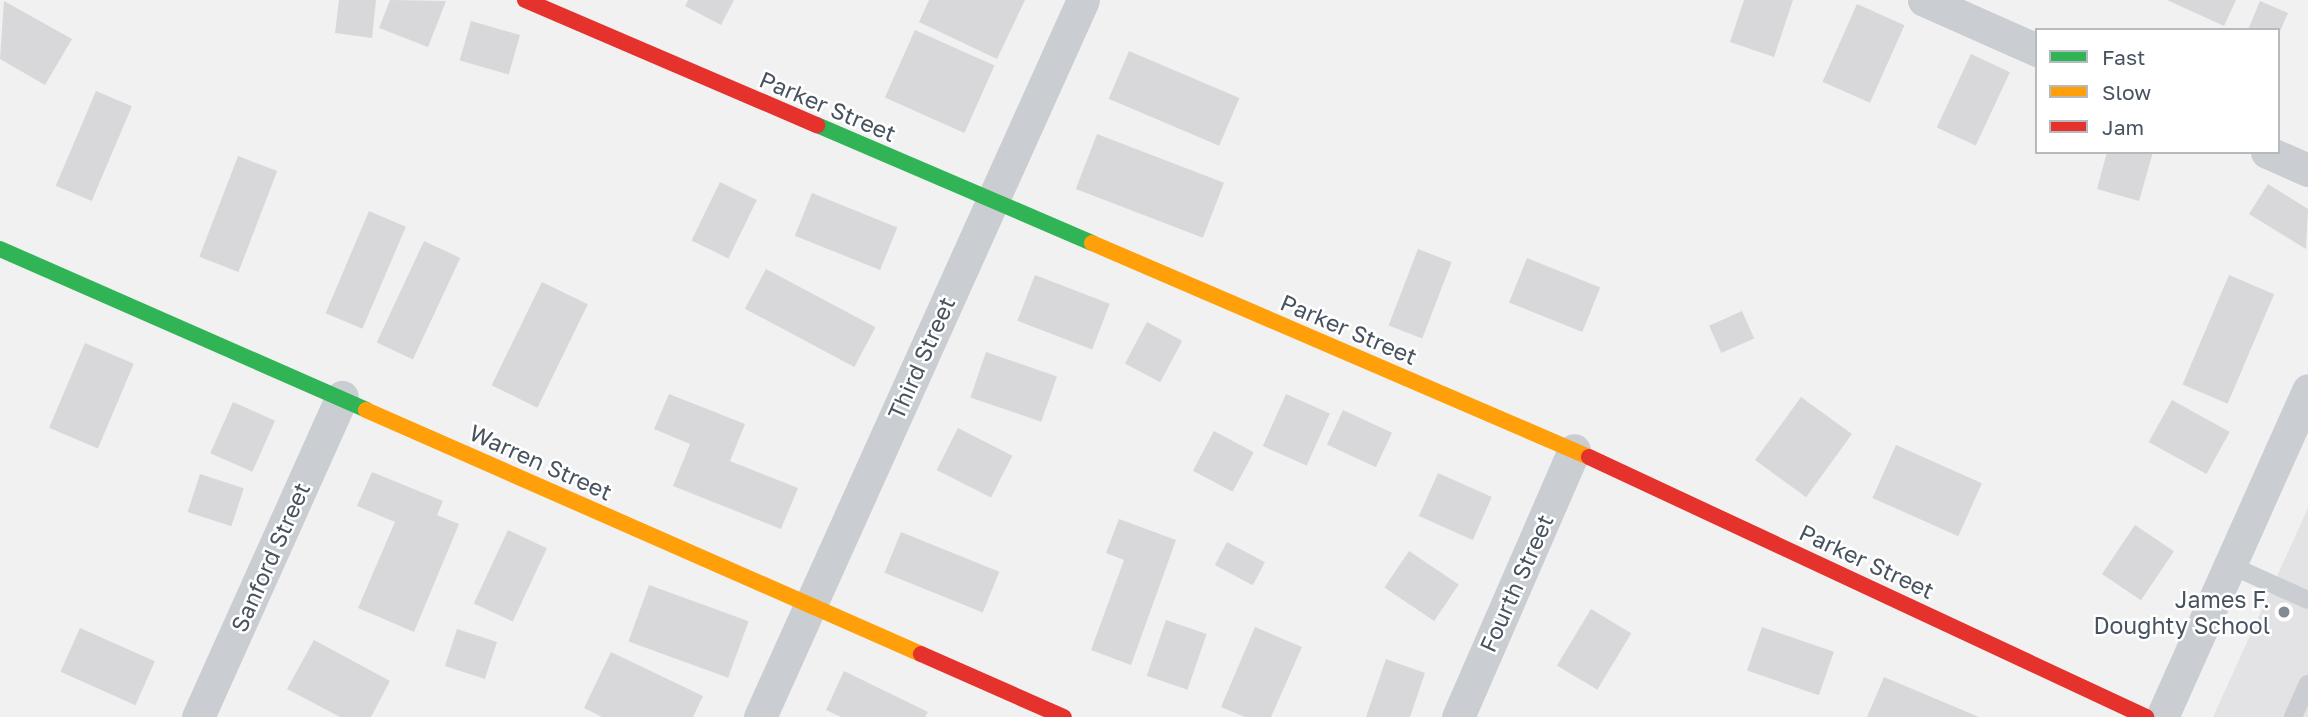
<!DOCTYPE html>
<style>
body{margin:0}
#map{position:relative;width:2308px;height:717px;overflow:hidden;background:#f2f1f1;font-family:"Golos Text",sans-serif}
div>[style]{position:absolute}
.education>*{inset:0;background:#e3e2e4}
.building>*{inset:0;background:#d8d8da;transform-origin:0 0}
.lane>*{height:18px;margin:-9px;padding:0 9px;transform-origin:9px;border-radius:9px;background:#cacdd1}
.street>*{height:33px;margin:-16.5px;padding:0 16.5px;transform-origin:16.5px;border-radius:16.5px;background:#cacdd1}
.fast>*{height:16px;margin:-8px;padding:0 8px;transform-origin:8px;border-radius:8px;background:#30b455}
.slow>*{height:16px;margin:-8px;padding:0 8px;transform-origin:8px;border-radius:8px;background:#ff9f0a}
.jam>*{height:16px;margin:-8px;padding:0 8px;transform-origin:8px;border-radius:8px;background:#e5322d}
.dots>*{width:19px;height:19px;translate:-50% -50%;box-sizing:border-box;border:4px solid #fff;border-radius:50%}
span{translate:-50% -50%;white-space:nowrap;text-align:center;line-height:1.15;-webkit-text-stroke:5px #fff;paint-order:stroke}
.street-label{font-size:23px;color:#475360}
.poi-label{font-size:23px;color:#475360}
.right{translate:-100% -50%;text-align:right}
.legend{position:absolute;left:2035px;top:28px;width:245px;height:126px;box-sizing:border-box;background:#fff;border:2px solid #b5babf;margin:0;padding:9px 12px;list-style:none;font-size:21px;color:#475360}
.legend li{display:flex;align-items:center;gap:14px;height:35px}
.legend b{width:35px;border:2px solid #b5babf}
</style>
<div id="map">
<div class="education">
<div style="clip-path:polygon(2308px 508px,2308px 717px,2213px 717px)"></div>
</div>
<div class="building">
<div style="clip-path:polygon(339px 0,376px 0,372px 38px,335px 33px)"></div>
<div style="clip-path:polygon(390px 0,446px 1px,428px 47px,379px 28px)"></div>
<div style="clip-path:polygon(688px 0,734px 0,721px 25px,685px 6px)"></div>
<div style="clip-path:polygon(929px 0,1025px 0,997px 59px,919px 22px)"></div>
<div style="clip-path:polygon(1744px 0,1793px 0,1774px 57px,1730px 42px)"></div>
<div style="clip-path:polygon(2167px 0,2236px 0,2224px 26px)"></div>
<div style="clip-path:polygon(4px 1px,72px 39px,45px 85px,0 59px)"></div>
<div style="clip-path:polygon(2260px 1px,2288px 13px,2278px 36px,2278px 30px,2248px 30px)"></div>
<div style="left:1857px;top:4px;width:52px;height:85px;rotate:24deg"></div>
<div style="left:471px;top:21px;width:51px;height:41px;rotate:16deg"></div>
<div style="left:915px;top:30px;width:87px;height:74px;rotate:24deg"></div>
<div style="left:1129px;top:51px;width:120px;height:52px;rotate:23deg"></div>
<div style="left:1971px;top:54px;width:43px;height:81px;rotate:25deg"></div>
<div style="left:96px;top:91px;width:39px;height:103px;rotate:23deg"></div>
<div style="left:1097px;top:134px;width:136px;height:59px;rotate:21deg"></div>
<div style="clip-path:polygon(2107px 152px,2153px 152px,2139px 201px,2097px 189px)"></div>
<div style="left:238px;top:156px;width:42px;height:108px;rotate:21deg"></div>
<div style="left:720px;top:182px;width:41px;height:65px;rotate:26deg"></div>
<div style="clip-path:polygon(2268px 184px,2308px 209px,2306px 249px,2249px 214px)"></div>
<div style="left:812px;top:193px;width:92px;height:46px;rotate:22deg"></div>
<div style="left:369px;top:211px;width:40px;height:111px;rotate:23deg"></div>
<div style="left:424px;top:241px;width:40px;height:112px;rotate:25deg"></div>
<div style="left:1418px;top:249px;width:36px;height:82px;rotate:21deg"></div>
<div style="left:1527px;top:258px;width:79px;height:48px;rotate:22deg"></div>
<div style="left:766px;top:269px;width:124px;height:45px;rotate:28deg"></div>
<div style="left:1035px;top:275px;width:80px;height:49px;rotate:21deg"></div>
<div style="left:2229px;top:275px;width:49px;height:119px;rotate:23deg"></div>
<div style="left:542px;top:282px;width:51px;height:115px;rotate:26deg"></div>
<div style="left:1742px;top:311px;width:30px;height:36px;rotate:66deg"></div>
<div style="left:1147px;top:322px;width:40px;height:47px;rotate:28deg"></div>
<div style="left:85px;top:343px;width:53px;height:92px;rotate:23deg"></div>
<div style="left:986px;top:352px;width:75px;height:48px;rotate:19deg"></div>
<div style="clip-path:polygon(669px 394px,745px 424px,730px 461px,798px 488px,781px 529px,673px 486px,690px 444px,654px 429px)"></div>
<div style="left:1286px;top:394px;width:48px;height:57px;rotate:24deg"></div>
<div style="left:1801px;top:397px;width:63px;height:78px;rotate:36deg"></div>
<div style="left:2172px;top:400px;width:66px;height:48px;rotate:29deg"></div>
<div style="left:233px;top:402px;width:46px;height:56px;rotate:24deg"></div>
<div style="left:1343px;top:410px;width:54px;height:38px;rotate:25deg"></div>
<div style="left:958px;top:428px;width:61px;height:47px;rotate:27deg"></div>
<div style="left:1214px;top:431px;width:45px;height:45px;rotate:28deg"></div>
<div style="left:1896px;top:445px;width:94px;height:58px;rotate:24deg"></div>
<div style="clip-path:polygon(372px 472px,443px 501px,437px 515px,459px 524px,414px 632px,358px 608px,395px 522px,357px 506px)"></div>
<div style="left:1438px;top:473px;width:59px;height:47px;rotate:24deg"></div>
<div style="left:200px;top:474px;width:46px;height:40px;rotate:18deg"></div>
<div style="clip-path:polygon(1119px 519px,1176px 540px,1131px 665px,1091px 650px,1124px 560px,1106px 553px)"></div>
<div style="left:2135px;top:525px;width:47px;height:59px;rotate:34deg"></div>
<div style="left:508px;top:530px;width:43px;height:81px;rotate:25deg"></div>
<div style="left:901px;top:532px;width:106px;height:44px;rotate:22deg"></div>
<div style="left:1227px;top:542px;width:43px;height:26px;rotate:28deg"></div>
<div style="left:1409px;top:551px;width:60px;height:44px;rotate:34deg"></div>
<div style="left:649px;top:585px;width:106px;height:60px;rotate:20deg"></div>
<div style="left:1591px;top:609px;width:47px;height:66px;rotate:31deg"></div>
<div style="left:1166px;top:620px;width:43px;height:59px;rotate:19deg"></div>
<div style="clip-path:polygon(1255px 627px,1302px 647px,1271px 717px,1245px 717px,1221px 707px)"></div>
<div style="left:1762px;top:627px;width:76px;height:46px;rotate:19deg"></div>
<div style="left:80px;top:628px;width:82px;height:48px;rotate:24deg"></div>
<div style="left:457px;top:629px;width:42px;height:39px;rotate:18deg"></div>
<div style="clip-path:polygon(314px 640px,390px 681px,371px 717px,340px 717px,287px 689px)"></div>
<div style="clip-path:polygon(611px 652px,703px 696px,693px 717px,602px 717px,584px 708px)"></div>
<div style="clip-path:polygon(1386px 659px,1425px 673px,1410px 717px,1366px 717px)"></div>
<div style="clip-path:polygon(844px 671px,928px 712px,925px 717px,841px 717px,826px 710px)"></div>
<div style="clip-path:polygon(1884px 677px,1979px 717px,1867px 717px)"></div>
</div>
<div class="lane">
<div style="left:2230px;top:565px;width:85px;rotate:24.2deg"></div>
<div style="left:2293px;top:717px;width:36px;rotate:-66deg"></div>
</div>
<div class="street">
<div style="left:1924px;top:0;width:124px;rotate:23.9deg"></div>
<div style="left:2267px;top:152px;width:45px;rotate:23.7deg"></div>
<div style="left:198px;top:717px;width:351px;rotate:-65.8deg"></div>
<div style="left:760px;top:717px;width:786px;rotate:-65.75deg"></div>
<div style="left:1458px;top:717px;width:291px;rotate:-66.5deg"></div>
<div style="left:2162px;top:717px;width:358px;rotate:-65.9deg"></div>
</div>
<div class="fast">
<div style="left:817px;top:125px;width:299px;rotate:23.2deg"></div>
<div style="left:0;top:249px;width:400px;rotate:23.7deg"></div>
</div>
<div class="slow">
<div style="left:1092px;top:243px;width:541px;rotate:23.3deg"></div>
<div style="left:366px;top:410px;width:606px;rotate:23.73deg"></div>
</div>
<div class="jam">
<div style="left:525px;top:0;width:318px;rotate:23.2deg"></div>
<div style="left:1589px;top:457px;width:615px;rotate:25.02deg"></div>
<div style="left:921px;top:654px;width:156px;rotate:23.8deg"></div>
</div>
<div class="dots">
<div style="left:2284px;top:612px;background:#838a93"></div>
</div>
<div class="street-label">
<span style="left:828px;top:106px;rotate:23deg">Parker Street</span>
<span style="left:1349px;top:329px;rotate:23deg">Parker Street</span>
<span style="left:921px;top:358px;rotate:-66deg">Third Street</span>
<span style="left:541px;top:462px;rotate:24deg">Warren Street</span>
<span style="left:270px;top:557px;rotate:-66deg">Sanford Street</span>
<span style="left:1867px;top:561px;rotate:25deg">Parker Street</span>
<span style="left:1516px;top:583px;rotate:-66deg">Fourth Street</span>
</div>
<div class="poi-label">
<span class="right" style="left:2270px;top:612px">James F.<br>Doughty School</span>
</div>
<ul class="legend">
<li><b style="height:9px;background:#30b455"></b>Fast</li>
<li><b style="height:9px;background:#ff9f0a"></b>Slow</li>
<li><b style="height:9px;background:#e5322d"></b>Jam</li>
</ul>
</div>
